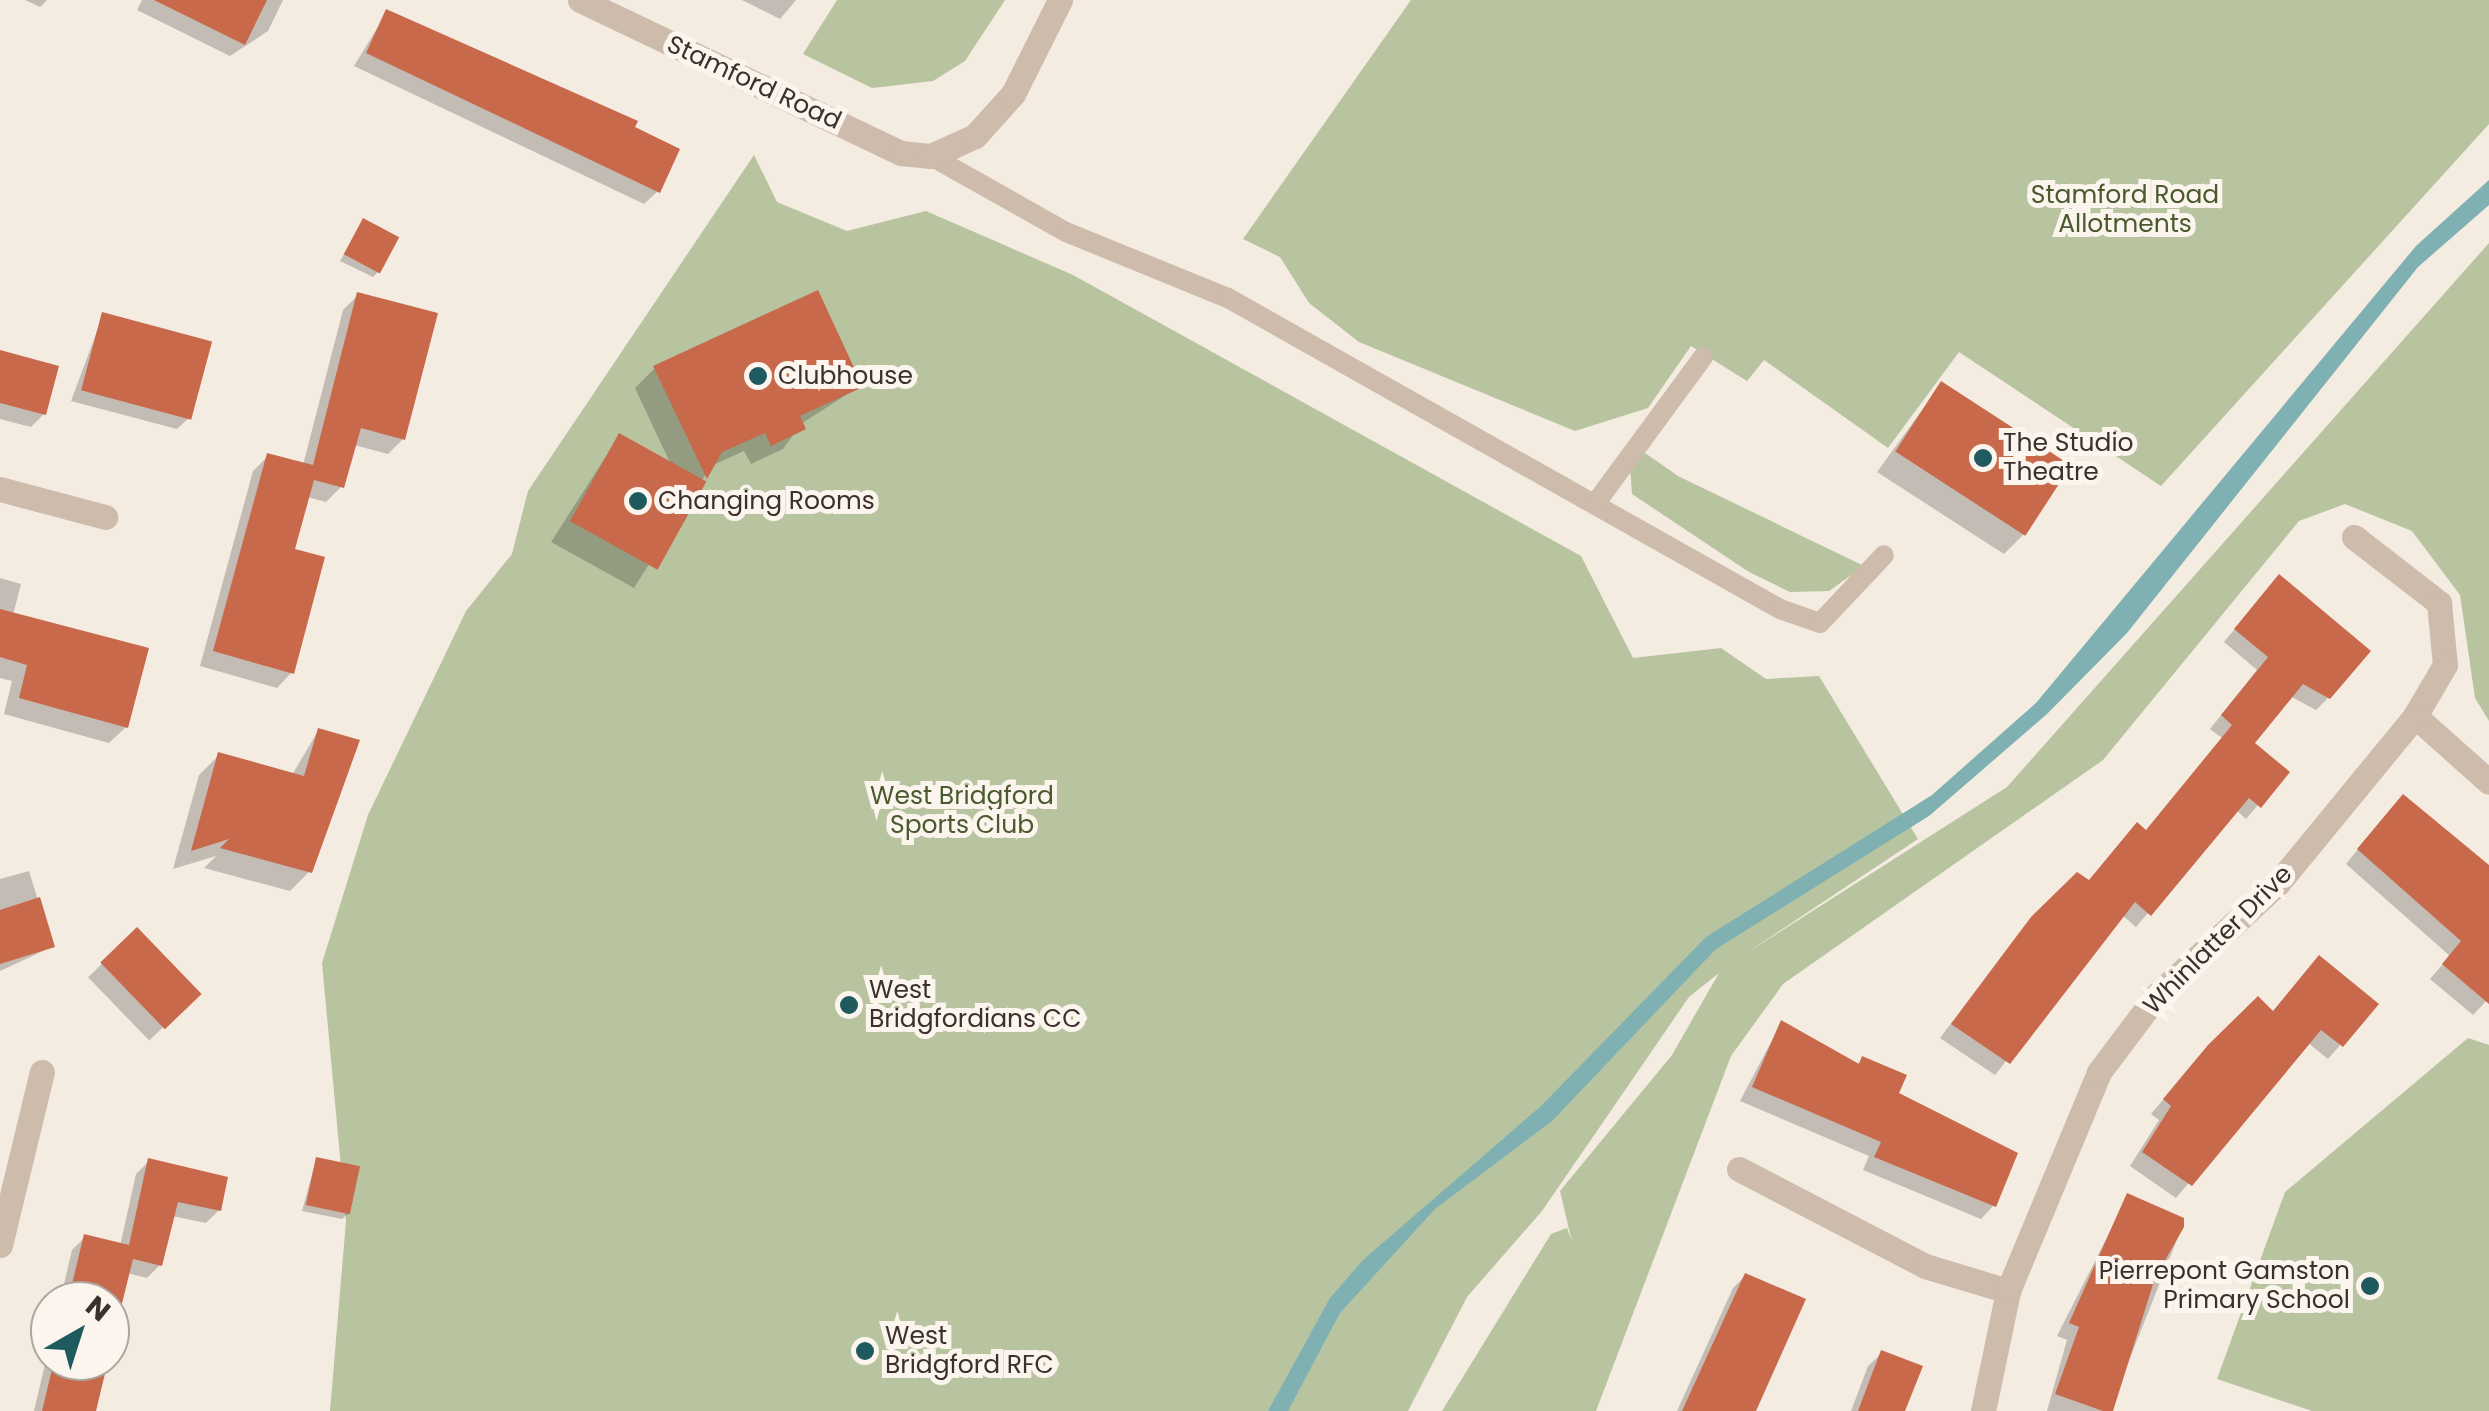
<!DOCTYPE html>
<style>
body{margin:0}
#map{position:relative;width:2489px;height:1411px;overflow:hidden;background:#f4ebe1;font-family:Poppins,sans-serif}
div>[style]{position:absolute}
.green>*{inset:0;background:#b8c4a0}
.water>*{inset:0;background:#7fb0b2}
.shadow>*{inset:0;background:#0003;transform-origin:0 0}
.building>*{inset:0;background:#c8694b;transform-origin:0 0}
.service>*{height:20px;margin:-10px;padding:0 10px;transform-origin:10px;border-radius:10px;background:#cdbbac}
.minor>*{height:25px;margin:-12.5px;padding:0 12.5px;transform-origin:12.5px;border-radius:12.5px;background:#cdbbac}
.dots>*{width:28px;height:28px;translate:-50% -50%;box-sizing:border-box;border:5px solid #fbf5ee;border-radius:50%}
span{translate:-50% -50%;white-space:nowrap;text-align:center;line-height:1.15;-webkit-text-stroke:10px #fbf5ee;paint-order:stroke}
.street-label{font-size:25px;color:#3b302b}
.park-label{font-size:25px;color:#4a5a2e}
.poi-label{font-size:25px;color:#3b302b}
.left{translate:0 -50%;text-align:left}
.right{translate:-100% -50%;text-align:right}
.north{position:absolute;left:30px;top:1281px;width:100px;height:100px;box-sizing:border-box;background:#fbf5ee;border:2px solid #aea6a0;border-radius:50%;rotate:39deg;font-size:28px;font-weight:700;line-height:40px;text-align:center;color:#3b302b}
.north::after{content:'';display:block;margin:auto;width:35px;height:45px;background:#1f5a5e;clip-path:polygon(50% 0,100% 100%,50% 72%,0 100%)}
</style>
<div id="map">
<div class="green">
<div style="clip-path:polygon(837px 0,1005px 0,965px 61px,933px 81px,872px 88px,803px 54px)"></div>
<div style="clip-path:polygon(1411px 0,2489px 0,2489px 124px,2161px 486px,1959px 352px,1888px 448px,1764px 360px,1747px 381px,1691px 346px,1648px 408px,1575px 431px,1359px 342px,1309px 303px,1280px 257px,1243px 239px)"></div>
<div style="clip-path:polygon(754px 155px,777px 202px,847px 231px,926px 211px,1073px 275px,1581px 556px,1633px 658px,1721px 648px,1766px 679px,1819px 676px,1918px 839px,1742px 956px,2007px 787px,2489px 243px,2489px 721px,2475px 698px,2460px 595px,2412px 531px,2345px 504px,2299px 521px,2103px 760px,1783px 984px,1731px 1056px,1596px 1411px,1442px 1411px,1551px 1234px,1567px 1228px,1572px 1242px,1560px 1191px,1672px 1055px,1719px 973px,1689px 997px,1542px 1211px,1467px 1297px,1408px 1411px,330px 1411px,346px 1221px,322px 963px,368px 815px,466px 611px,512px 554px,528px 491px)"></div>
<div style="clip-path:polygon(1645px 453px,1678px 476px,1864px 566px,1829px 591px,1790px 592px,1749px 572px,1632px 494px,1630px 467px)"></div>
<div style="clip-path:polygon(2468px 1038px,2489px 1045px,2489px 1411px,2312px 1411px,2217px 1379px,2285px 1192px)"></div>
</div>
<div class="water">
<div style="clip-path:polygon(2489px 180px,2489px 205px,2418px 267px,2127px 633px,2047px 714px,1929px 816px,1716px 949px,1552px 1121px,1435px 1209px,1340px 1313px,1288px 1411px,1268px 1411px,1330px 1298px,1363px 1260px,1541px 1106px,1706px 937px,1932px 795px,2036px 703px,2416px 246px)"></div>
</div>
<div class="shadow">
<div style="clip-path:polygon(25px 0,47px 0,40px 7px)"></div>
<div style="clip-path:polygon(142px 0,283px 0,268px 31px,230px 56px,137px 10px)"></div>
<div style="clip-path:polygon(742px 0,796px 0,780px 19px)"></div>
<div style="clip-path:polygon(387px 12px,631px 128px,658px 191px,644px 204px,354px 66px)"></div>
<div style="clip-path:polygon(363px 221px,379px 271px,373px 277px,340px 261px)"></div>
<div style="clip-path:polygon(358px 295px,403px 439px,388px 454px,354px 445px,342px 486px,326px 502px,307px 497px,292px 551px,292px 672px,277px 688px,200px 666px,253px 471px,268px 456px,303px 465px,343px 310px)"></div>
<div style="clip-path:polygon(103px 315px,189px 418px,177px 429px,71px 401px)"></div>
<div style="clip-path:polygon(0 352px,44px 414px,31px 427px,0 419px)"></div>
<div style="clip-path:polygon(655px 368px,860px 386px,801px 424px,783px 449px,751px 464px,744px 451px,711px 466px,634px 588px,551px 542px,619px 436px,671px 465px,635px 388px)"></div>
<div style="clip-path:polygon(1941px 384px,2024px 534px,2004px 554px,1877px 472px)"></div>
<div style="clip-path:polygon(0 578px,21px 584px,13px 615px,126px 727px,109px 743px,4px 714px,12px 681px,0 678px)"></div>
<div style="clip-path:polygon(2267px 590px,2328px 698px,2316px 710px,2290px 696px,2251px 743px,2286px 772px,2246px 819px,2236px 810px,2136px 927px,2122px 915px,1995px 1075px,1940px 1038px,2019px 933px,2077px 876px,2088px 882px,2145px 832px,2222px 738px,2210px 729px,2257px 670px,2224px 642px)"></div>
<div style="clip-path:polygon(318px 731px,310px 871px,290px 891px,204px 868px,216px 856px,173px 869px,199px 775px,219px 755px,292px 775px)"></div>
<div style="clip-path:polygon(2390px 810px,2489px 873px,2489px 998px,2473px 1015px,2430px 979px,2450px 956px,2346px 864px)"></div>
<div style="clip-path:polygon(29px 871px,52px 947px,0 971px,0 879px)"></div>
<div style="left:137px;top:930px;width:88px;height:68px;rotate:46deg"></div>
<div style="clip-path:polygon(2375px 1005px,2328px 1059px,2307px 1042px,2176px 1198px,2130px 1166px,2159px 1120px,2151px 1114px,2195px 1062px,2272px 1013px)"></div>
<div style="clip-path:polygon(1781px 1023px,1856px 1065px,1862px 1059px,1994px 1205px,1981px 1219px,1863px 1170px,1869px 1156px,1740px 1101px)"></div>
<div style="clip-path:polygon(316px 1160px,349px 1213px,342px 1219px,302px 1211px)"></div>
<div style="clip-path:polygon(149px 1161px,219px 1210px,206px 1223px,172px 1216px,160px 1265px,147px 1278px,127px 1273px,110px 1342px,110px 1301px,60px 1301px,72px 1250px,85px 1237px,120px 1246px,136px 1174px)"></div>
<div style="clip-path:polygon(2128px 1196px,2182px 1227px,2109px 1411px,2047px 1411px,2067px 1340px,2057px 1336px)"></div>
<div style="clip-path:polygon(1745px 1276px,1756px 1411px,1677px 1411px,1733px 1288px)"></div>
<div style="clip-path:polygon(50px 1343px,50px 1361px,105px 1361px,93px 1411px,34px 1411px)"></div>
<div style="clip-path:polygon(1882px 1353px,1903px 1411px,1851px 1411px,1868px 1366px)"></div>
</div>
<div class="building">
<div style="clip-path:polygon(154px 0,267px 0,245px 45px)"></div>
<div style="clip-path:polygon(386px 9px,638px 121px,635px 127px,680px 149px,660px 193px,366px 53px)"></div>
<div style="left:363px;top:218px;width:41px;height:41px;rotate:28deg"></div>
<div style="clip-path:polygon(818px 290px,863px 387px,800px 416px,806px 429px,771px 446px,765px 433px,722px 452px,707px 479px,653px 366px)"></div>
<div style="clip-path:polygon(357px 292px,438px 313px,405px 440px,361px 428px,344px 488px,314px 480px,295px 549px,325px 557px,294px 674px,213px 651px,267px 453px,313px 465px)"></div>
<div style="left:102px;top:312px;width:114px;height:81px;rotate:15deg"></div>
<div style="clip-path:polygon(0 350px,59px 366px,46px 415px,0 403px)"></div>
<div style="left:1941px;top:381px;width:155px;height:84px;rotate:33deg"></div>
<div style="left:619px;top:433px;width:100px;height:101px;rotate:29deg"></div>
<div style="clip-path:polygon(2279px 574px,2371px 651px,2330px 699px,2303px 684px,2255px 743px,2290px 772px,2261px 808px,2249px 798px,2151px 916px,2135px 902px,2010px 1064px,1951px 1024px,2031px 917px,2077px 872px,2089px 880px,2137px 822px,2146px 830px,2232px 725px,2221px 715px,2268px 657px,2234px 629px)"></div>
<div style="clip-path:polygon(0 609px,149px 648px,128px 728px,19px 698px,27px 665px,0 657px)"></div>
<div style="clip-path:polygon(318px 728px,360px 740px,312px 873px,220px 848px,229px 839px,191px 851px,218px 752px,304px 776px)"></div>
<div style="clip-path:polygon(2403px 794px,2489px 865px,2489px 1004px,2442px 964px,2461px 941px,2357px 849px)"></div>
<div style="clip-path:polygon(40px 897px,55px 947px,0 964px,0 910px)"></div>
<div style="left:137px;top:927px;width:93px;height:51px;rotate:46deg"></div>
<div style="clip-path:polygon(2319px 955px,2379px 1004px,2343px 1047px,2321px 1030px,2192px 1186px,2142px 1152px,2171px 1106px,2163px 1099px,2208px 1045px,2258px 996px,2273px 1011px)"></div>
<div style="clip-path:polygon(1781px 1020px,1859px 1064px,1862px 1056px,1907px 1075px,1899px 1093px,2018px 1153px,1996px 1207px,1874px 1157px,1881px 1142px,1752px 1087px)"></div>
<div style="left:316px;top:1157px;width:45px;height:49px;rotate:12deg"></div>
<div style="clip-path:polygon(148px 1158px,228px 1177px,221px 1211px,178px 1202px,162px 1266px,133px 1259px,110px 1352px,110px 1301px,68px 1301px,84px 1234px,129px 1245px)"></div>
<div style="clip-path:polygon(2127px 1193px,2184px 1218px,2184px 1227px,2155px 1278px,2113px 1411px,2103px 1411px,2055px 1394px,2079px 1327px,2069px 1323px)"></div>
<div style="clip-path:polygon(1745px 1273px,1806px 1299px,1756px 1411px,1682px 1411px)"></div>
<div style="clip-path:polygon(1881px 1350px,1923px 1366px,1905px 1411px,1858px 1411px)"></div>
<div style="clip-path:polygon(54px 1361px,108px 1361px,96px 1411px,42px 1411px)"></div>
</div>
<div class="service">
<div style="left:931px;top:156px;width:155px;rotate:29.4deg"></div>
<div style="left:1066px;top:232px;width:175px;rotate:22.2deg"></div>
<div style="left:1228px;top:298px;width:634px;rotate:29.4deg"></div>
<div style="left:1780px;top:609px;width:42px;rotate:19.3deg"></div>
<div style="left:1820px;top:623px;width:93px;rotate:-46.7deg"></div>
<div style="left:1595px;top:504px;width:182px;rotate:-53.7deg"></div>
</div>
<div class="minor">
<div style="left:580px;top:0;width:356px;rotate:25.5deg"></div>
<div style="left:901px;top:153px;width:30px;rotate:6deg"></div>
<div style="left:931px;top:156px;width:48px;rotate:-24.4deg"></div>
<div style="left:975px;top:136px;width:57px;rotate:-47.9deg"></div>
<div style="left:1013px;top:94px;width:105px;rotate:-63.4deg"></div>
<div style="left:0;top:489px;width:109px;rotate:14.9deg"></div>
<div style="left:2354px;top:537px;width:108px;rotate:37.8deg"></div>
<div style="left:2439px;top:603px;width:62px;rotate:84.5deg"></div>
<div style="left:2445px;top:665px;width:59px;rotate:120.5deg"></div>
<div style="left:2415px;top:716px;width:99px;rotate:41.7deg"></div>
<div style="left:1739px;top:1169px;width:210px;rotate:27.5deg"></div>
<div style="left:1925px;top:1266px;width:87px;rotate:16.8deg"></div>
<div style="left:0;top:1245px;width:178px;rotate:-76.4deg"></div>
<div style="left:1983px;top:1411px;width:123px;rotate:-78.2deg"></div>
<div style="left:2008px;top:1291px;width:237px;rotate:-67.4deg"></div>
<div style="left:2099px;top:1072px;width:96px;rotate:-53deg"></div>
<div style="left:2157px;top:995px;width:165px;rotate:-42.8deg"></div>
<div style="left:2278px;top:883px;width:216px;rotate:-50.6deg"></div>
</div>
<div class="dots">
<div style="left:758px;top:376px;background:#1f5a5e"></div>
<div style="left:1983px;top:458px;background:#1f5a5e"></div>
<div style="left:638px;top:501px;background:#1f5a5e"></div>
<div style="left:849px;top:1005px;background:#1f5a5e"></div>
<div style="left:2370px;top:1286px;background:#1f5a5e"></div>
<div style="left:865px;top:1351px;background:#1f5a5e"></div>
</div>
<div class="street-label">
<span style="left:754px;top:83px;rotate:25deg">Stamford Road</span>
<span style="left:2218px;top:940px;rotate:-45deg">Whinlatter Drive</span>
</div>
<div class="park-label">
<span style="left:2125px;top:210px">Stamford Road<br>Allotments</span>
<span style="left:962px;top:811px">West Bridgford<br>Sports Club</span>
</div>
<div class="poi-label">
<span class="left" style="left:778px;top:376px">Clubhouse</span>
<span class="left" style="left:2003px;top:458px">The Studio<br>Theatre</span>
<span class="left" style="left:658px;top:501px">Changing Rooms</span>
<span class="left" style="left:869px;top:1005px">West<br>Bridgfordians CC</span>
<span class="right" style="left:2350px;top:1286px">Pierrepont Gamston<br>Primary School</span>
<span class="left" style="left:885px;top:1351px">West<br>Bridgford RFC</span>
</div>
<div class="north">N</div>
</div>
